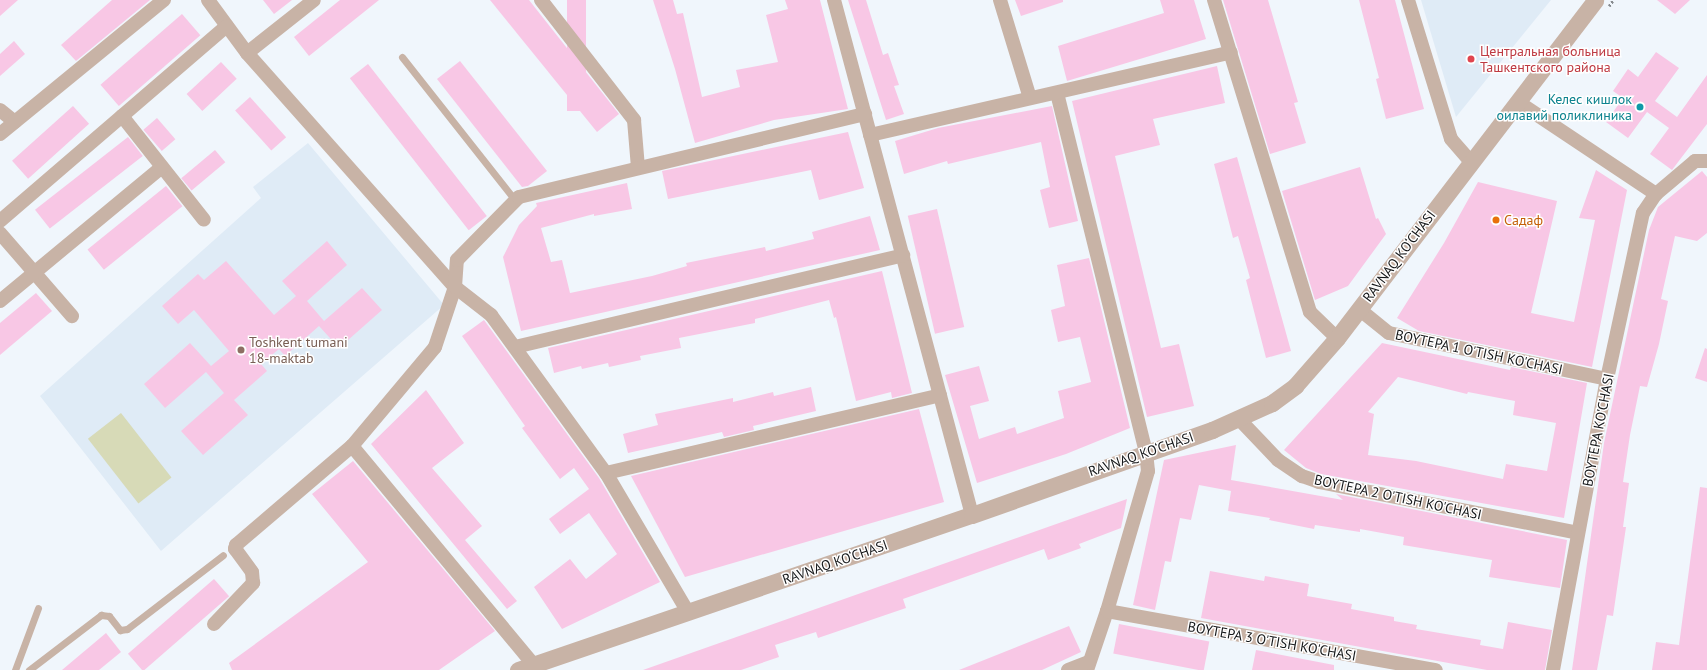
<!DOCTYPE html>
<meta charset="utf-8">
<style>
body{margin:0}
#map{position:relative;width:1707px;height:670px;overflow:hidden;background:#f0f6fc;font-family:"PT Sans",sans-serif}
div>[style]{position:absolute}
.built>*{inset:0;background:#dfebf6}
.green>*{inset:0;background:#d7dab7;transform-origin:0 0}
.building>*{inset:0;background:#f8c7e5;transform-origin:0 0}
.path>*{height:2.5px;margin-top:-1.25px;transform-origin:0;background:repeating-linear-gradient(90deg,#878b8f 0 2px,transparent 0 4px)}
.service>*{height:7px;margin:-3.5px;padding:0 3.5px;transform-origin:3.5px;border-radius:3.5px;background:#c8b3a6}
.minor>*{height:14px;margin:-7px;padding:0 7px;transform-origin:7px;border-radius:7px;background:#c8b3a6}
.tertiary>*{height:17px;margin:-8.5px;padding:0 8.5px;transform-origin:8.5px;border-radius:8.5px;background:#c8b3a6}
.dots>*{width:11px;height:11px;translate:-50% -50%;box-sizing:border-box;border:2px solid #fff;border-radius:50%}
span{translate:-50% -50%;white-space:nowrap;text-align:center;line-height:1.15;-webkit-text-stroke:3px #fff;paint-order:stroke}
.health-label{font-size:14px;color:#be3a42}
.left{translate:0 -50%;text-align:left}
.culture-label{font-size:14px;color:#0d838f}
.right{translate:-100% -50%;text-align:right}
.food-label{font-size:14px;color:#c56008}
.street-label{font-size:14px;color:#151719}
.education-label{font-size:14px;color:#785e54}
</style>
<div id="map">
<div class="built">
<div style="clip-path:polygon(1421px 0,1551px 0,1456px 117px)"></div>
<div style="clip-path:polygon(308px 143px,444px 305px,161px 551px,40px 396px,261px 198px,253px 187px)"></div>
</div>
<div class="green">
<div style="left:121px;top:413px;width:82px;height:42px;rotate:52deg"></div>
</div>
<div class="building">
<div style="clip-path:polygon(0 0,18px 0,0 16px)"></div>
<div style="clip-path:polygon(112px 0,150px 0,76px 61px,61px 45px)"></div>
<div style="clip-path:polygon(263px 0,292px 0,274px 14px)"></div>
<div style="clip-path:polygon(340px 0,379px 0,309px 56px,294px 37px)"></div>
<div style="clip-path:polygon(490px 0,529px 0,619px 114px,597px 132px)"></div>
<div style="left:567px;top:0;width:19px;height:111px"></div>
<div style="clip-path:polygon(653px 0,673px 0,677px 14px,683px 13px,702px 97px,740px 87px,736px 70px,778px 62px,766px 15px,788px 9px,785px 0,820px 0,848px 109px,774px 120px,695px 143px,675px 69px)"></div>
<div style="clip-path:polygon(848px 0,866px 0,883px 55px,888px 53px,899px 85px,894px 86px,904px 114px,886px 120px)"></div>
<div style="clip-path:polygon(1015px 0,1063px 0,1063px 2px,1021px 16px)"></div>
<div style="clip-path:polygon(1160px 0,1194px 0,1206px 39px,1067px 81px,1058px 46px,1164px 13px)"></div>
<div style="clip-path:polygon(1223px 0,1268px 0,1298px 102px,1294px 103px,1306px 143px,1270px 154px)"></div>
<div style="clip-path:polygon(1359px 0,1395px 0,1424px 109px,1386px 119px,1376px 79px,1379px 78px)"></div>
<div style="clip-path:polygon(1657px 0,1690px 0,1675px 14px)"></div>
<div style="left:182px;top:14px;width:28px;height:108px;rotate:49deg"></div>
<div style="clip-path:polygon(14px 41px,25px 54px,0 76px,0 54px)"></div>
<div style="clip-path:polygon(1656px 52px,1679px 68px,1655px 101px,1677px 117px,1707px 75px,1707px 124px,1672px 170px,1650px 154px,1669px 128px,1647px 112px,1628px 138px,1606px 122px,1623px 98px,1613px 91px,1628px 69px,1638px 77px)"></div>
<div style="clip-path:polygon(460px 61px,547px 171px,528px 186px,522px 187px,437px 79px)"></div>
<div style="left:221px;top:62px;width:23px;height:47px;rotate:47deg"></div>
<div style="left:368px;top:64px;width:193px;height:23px;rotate:52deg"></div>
<div style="clip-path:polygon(1217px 66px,1225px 103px,1153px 119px,1160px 145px,1115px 156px,1161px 348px,1179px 344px,1194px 406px,1147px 417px,1072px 101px)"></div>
<div style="left:250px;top:97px;width:54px;height:20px;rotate:48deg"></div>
<div style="left:73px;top:106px;width:24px;height:82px;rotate:48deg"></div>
<div style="clip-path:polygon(1052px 106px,1078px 221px,1049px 228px,1040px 190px,1050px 187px,1041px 142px,948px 164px,947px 161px,904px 174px,895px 141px,938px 128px)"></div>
<div style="left:157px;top:118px;width:28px;height:18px;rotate:49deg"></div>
<div style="clip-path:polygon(848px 132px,864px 188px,819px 200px,811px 170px,668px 199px,662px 171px)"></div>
<div style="left:128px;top:137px;width:24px;height:118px;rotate:52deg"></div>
<div style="left:215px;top:150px;width:16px;height:44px;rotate:50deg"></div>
<div style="clip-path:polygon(1237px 157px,1291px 351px,1266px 358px,1246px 280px,1250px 278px,1238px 236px,1233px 238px,1214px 164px)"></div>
<div style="clip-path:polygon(1360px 167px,1376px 219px,1378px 218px,1386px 234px,1348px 286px,1315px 300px,1282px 191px)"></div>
<div style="clip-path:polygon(1596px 170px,1627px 190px,1592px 367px,1419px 331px,1397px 318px,1444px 243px,1478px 182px,1557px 201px,1531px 313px,1574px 322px,1595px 220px,1579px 218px)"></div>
<div style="clip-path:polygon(1702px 171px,1707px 177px,1707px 233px,1697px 241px,1675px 236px,1661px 299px,1668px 301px,1659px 344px,1647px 387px,1640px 386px,1630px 435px,1623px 482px,1629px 483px,1623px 527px,1626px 527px,1613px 616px,1607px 615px,1597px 670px,1572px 670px,1604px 443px,1649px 230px,1658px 207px)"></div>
<div style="clip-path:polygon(627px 183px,632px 209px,594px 216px,594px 214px,541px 228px,551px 262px,562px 260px,570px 293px,652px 276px,687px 266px,686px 263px,765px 247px,766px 251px,814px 239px,812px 232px,870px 216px,880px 250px,521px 331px,503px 257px,519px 225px,537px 206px,536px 203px)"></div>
<div style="left:166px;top:186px;width:26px;height:101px;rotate:51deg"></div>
<div style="left:937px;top:209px;width:121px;height:30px;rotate:77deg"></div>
<div style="clip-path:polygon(327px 241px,347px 265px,307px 301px,324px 321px,362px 288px,382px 310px,339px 348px,319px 326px,285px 356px,279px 349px,261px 364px,267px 371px,234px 400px,248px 415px,203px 455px,181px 431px,224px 393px,206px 372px,165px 408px,144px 384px,190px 343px,211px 366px,229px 351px,194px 310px,178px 324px,162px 306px,198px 274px,204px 280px,226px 261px,274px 315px,296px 296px,282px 281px)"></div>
<div style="clip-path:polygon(1089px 258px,1130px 428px,1066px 454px,977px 483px,945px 375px,979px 366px,989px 401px,970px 406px,979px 439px,1015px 427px,1017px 434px,1064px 418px,1058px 391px,1091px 382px,1080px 337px,1058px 342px,1051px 310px,1065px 306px,1057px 265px)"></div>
<div style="clip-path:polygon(882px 271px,912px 393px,892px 398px,891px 392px,856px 401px,836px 317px,834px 318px,829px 300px,755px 319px,755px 323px,679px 338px,681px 348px,640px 356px,641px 360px,609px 367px,608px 363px,582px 369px,581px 366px,554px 373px,548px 348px)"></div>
<div style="clip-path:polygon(36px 293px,52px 311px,0 355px,0 323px)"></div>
<div style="clip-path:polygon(484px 320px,599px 478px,660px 582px,562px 629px,534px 587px,570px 559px,586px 579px,617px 554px,589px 513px,560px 534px,549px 519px,589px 489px,574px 468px,560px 479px,522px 428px,525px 426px,462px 336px)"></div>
<div style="clip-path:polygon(evenodd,1382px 343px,1510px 370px,1511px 367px,1587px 383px,1564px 518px,1321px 474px,1306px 468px,1284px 450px,1382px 343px,1398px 377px,1467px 394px,1468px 392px,1515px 401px,1513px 415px,1556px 423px,1547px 471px,1506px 464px,1503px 479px,1416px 461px,1368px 455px,1374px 414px,1368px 412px,1398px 377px)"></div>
<div style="clip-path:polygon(1705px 348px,1707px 349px,1707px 382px,1695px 378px)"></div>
<div style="clip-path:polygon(811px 387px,816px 411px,753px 426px,754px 430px,724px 437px,722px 432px,628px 453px,623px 434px,658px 425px,655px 414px,733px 398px,733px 402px,773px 392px,774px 396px)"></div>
<div style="clip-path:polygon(426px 390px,464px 443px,432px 468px,482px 526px,465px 540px,517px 601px,507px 609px,371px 444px)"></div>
<div style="clip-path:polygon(919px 409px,944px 502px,685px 577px,631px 476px)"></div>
<div style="clip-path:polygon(1236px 445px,1231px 480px,1343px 500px,1336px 494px,1567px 540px,1560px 588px,1489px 577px,1492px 560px,1403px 545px,1404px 537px,1360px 529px,1360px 532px,1315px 525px,1314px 529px,1269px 520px,1270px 518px,1228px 511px,1231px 491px,1199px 485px,1191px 520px,1180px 518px,1171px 562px,1165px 561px,1155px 610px,1133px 605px,1164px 460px)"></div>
<div style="clip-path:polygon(353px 461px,495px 631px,439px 670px,232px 670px,229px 663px,368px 562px,312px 494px)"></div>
<div style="clip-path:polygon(1700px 487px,1707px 488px,1707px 670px,1652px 670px,1656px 642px,1679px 645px)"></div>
<div style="clip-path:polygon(1127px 499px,1121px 528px,1079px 544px,1081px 548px,1048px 560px,1044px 549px,903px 599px,906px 608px,818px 638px,816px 632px,775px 645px,779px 657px,741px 670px,643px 670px)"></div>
<div style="clip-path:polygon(1210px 571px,1264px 581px,1265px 576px,1309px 584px,1307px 596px,1352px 604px,1351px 609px,1394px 617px,1394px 621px,1417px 625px,1416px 629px,1481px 640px,1480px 645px,1503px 649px,1508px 622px,1552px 630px,1545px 670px,1487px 670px,1201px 618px)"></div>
<div style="left:214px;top:579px;width:23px;height:114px;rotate:49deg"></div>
<div style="left:1119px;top:624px;width:92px;height:30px;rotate:11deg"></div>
<div style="clip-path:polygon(1069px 626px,1081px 652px,1042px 670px,959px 670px)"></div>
<div style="clip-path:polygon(106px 633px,121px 652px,99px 670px,62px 670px)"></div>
<div style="clip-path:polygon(1256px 650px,1334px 665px,1334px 670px,1252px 670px)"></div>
</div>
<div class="path">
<div style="left:1609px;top:6px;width:7px;rotate:-56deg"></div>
</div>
<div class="service">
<div style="left:402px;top:57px;width:182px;rotate:51.7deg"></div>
<div style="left:15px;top:670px;width:66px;rotate:-69.6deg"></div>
<div style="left:29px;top:670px;width:91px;rotate:-37.4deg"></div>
<div style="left:101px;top:615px;width:8px;rotate:7deg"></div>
<div style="left:109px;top:616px;width:18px;rotate:52deg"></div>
<div style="left:120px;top:630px;width:7px;rotate:-8deg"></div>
<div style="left:127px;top:629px;width:121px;rotate:-37.6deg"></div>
</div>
<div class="minor">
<div style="left:208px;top:0;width:66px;rotate:53.7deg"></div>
<div style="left:247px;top:53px;width:313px;rotate:48.4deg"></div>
<div style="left:455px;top:287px;width:46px;rotate:37.9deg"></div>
<div style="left:491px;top:315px;width:195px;rotate:54deg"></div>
<div style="left:606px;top:473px;width:161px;rotate:59.5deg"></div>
<div style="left:541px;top:0;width:152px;rotate:52.2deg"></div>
<div style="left:634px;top:120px;width:48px;rotate:85.2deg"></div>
<div style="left:834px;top:0;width:533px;rotate:75deg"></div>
<div style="left:1000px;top:0;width:102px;rotate:73deg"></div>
<div style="left:1214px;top:0;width:326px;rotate:72.9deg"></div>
<div style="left:1310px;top:312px;width:37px;rotate:44deg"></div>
<div style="left:1408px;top:0;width:145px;rotate:72.8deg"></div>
<div style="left:1451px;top:139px;width:30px;rotate:49deg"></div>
<div style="left:247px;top:53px;width:85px;rotate:-38.3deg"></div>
<div style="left:1057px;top:93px;width:370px;rotate:76.1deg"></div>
<div style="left:1146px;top:452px;width:19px;rotate:84deg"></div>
<div style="left:1148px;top:471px;width:146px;rotate:106.3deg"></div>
<div style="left:1107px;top:611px;width:62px;rotate:108.7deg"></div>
<div style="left:1518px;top:102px;width:166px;rotate:33.7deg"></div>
<div style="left:1656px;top:194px;width:51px;rotate:-40.2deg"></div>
<div style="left:1695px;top:161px;width:12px"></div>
<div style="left:0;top:110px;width:19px;rotate:39deg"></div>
<div style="left:122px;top:116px;width:132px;rotate:51.7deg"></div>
<div style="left:0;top:134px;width:212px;rotate:-39.3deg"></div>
<div style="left:870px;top:135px;width:370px;rotate:-12.9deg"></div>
<div style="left:0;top:221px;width:299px;rotate:-40.7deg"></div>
<div style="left:0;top:233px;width:110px;rotate:49.1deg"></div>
<div style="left:0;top:301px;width:210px;rotate:-39.6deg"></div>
<div style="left:1359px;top:309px;width:38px;rotate:39deg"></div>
<div style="left:1389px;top:333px;width:223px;rotate:11.9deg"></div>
<div style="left:515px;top:347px;width:399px;rotate:-13.3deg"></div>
<div style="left:1238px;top:418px;width:58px;rotate:46.4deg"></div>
<div style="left:1278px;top:460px;width:29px;rotate:34deg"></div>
<div style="left:1302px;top:476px;width:18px;rotate:19deg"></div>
<div style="left:1319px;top:482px;width:264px;rotate:11.1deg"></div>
<div style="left:352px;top:446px;width:285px;rotate:50.3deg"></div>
<div style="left:606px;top:473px;width:343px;rotate:-13.1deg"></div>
<div style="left:1107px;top:611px;width:334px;rotate:10.2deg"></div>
<div style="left:214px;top:624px;width:57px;rotate:-46.4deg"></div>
<div style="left:253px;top:583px;width:11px;rotate:-95deg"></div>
<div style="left:252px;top:572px;width:29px;rotate:-126deg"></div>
<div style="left:235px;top:549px;width:4px;rotate:-76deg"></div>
<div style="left:236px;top:545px;width:153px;rotate:-40.5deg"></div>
<div style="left:352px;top:446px;width:129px;rotate:-50deg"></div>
<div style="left:435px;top:347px;width:63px;rotate:-71.6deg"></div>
<div style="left:455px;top:287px;width:27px;rotate:-86deg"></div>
<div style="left:457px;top:260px;width:88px;rotate:-45.5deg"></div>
<div style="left:519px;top:197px;width:356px;rotate:-13.5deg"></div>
<div style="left:1068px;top:670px;width:22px;rotate:-21deg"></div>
<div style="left:1553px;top:670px;width:296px;rotate:-79.5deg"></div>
<div style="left:1607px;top:379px;width:170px;rotate:-77.8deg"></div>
<div style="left:1643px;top:213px;width:23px;rotate:-56deg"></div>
</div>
<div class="tertiary">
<div style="left:518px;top:670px;width:480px;rotate:-18.9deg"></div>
<div style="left:972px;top:515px;width:255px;rotate:-19.5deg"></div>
<div style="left:1212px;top:430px;width:66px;rotate:-24.2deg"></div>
<div style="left:1272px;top:403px;width:29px;rotate:-36deg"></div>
<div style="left:1295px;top:386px;width:64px;rotate:-48.8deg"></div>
<div style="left:1337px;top:338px;width:425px;rotate:-52.6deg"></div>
</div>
<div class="dots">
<div style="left:1471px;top:59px;background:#e0444e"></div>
<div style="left:1640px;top:107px;background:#0f9aa8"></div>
<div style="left:1496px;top:220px;background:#e8710a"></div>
<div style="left:241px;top:350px;background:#8d6e63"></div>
</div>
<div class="health-label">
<span class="left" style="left:1480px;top:59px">Центральная больница<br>Ташкентского района</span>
</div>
<div class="culture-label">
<span class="right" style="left:1632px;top:107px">Келес кишлок<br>оилавий поликлиника</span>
</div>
<div class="food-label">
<span class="left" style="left:1504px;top:220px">Садаф</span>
</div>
<div class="street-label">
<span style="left:1399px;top:256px;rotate:-53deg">RAVNAQ KO‘CHASI</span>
<span style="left:1479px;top:352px;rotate:12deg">BOYTEPA 1 O'TISH KO'CHASI</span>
<span style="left:1598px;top:430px;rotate:-79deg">BOYTEPA KO'CHASI</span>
<span style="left:1141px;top:454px;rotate:-19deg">RAVNAQ KO‘CHASI</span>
<span style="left:1398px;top:497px;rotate:12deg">BOYTEPA 2 O'TISH KO'CHASI</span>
<span style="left:835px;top:562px;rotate:-19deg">RAVNAQ KO‘CHASI</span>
<span style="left:1272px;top:641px;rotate:10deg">BOYTEPA 3 O'TISH KO'CHASI</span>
</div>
<div class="education-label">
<span class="left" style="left:249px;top:350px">Toshkent tumani<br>18-maktab</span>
</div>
</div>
